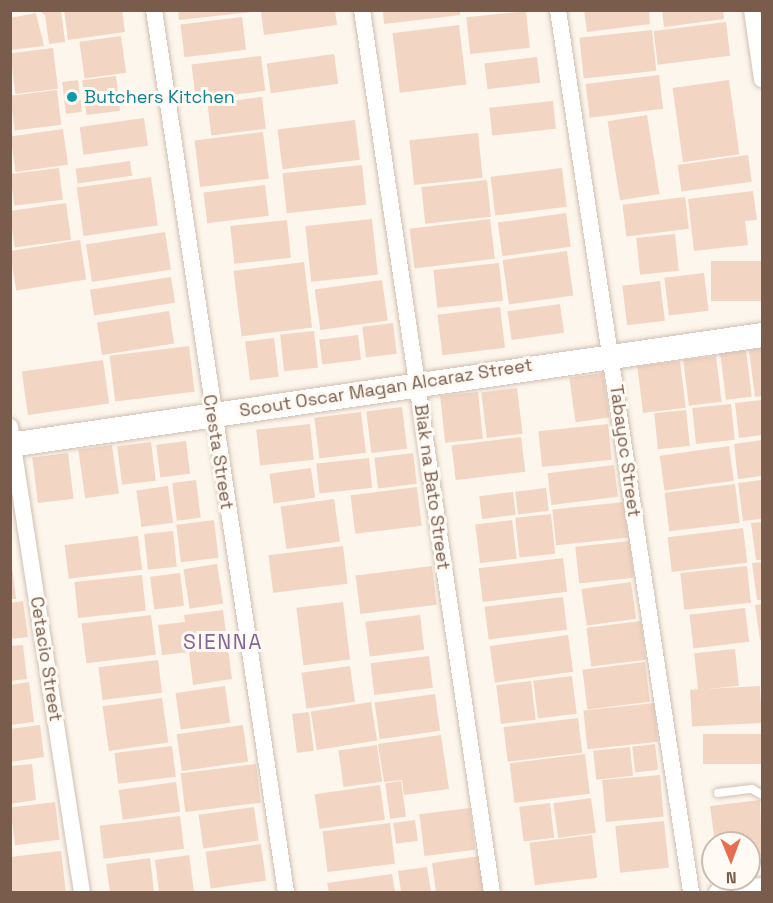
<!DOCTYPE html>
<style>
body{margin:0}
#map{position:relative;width:773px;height:903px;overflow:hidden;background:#fdf6ec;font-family:"Space Grotesk",sans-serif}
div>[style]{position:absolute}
.building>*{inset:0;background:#f3d5c3;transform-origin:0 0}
.roads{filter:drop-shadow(0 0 2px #d1beb0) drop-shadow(0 0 2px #d1beb0)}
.lane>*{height:8px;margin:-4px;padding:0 4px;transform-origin:4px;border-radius:4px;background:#fff}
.street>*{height:16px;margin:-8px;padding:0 8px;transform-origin:8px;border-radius:8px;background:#fff}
.secondary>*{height:24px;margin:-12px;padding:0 12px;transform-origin:12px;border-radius:12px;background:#fff}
.dots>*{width:16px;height:16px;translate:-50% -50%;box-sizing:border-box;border:3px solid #fffaf3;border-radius:50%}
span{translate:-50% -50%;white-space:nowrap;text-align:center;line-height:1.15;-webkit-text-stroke:6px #fffaf3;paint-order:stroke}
.culture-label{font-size:18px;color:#0d838f}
.left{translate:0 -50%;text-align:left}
.street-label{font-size:18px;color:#7a5c4d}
.quarter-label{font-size:21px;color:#846695;letter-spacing:1.5px}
.frame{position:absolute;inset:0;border:12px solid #7a5c4d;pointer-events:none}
.north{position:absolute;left:701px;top:831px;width:60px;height:60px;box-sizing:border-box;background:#fffaf3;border:2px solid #cabbb1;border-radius:50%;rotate:179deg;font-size:16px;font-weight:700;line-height:24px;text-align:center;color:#7a5c4d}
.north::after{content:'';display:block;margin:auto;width:21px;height:27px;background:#e76f51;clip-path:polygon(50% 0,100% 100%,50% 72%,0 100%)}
</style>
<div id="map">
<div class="building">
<div style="clip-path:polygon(38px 10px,61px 10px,65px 42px,49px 44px,45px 15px)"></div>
<div style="clip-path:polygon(64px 10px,122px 10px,125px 32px,68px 40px)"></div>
<div style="clip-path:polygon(178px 10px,251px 10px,251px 12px,179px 20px)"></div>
<div style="clip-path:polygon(335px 10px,337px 25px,264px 35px,261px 12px)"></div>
<div style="clip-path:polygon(383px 10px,460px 10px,460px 15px,384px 24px)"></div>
<div style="clip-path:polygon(584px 10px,649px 10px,650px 24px,587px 32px)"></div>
<div style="clip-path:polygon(662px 10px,723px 10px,724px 19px,664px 27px)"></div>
<div style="left:526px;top:11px;width:37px;height:60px;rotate:84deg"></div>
<div style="clip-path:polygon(36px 13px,44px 46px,10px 50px,10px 18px)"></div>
<div style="left:242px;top:17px;width:33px;height:62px;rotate:83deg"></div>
<div style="left:726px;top:22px;width:34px;height:73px;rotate:83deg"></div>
<div style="left:459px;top:25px;width:60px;height:67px;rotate:83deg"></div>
<div style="left:652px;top:30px;width:41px;height:73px;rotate:84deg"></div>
<div style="left:121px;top:36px;width:37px;height:42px;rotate:82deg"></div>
<div style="left:53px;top:48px;width:41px;height:43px;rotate:83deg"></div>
<div style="left:334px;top:54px;width:30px;height:68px;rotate:82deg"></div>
<div style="left:261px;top:56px;width:35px;height:70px;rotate:83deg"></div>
<div style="left:537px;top:57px;width:26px;height:53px;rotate:83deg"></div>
<div style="left:659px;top:75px;width:34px;height:74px;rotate:83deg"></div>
<div style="left:116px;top:76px;width:35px;height:34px;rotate:83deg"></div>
<div style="left:78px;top:80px;width:32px;height:16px;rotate:83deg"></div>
<div style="left:729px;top:80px;width:75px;height:57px;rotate:82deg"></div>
<div style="left:57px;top:90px;width:35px;height:47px;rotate:83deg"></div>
<div style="left:262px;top:97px;width:32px;height:55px;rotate:83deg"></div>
<div style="left:553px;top:101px;width:28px;height:64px;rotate:84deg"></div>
<div style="left:647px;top:115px;width:80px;height:40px;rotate:81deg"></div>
<div style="left:144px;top:118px;width:28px;height:65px;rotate:82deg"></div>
<div style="left:355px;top:120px;width:40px;height:78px;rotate:83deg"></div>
<div style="left:63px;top:129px;width:36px;height:53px;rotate:82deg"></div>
<div style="left:263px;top:132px;width:47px;height:69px;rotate:83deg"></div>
<div style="left:478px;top:133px;width:45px;height:69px;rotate:84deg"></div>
<div style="left:748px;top:155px;width:27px;height:71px;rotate:82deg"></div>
<div style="left:130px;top:161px;width:15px;height:55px;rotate:82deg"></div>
<div style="left:362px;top:165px;width:40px;height:80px;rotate:84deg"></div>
<div style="left:59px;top:168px;width:32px;height:49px;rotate:83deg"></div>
<div style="left:562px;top:168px;width:39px;height:72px;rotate:83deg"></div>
<div style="left:151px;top:177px;width:49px;height:75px;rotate:82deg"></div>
<div style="left:487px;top:180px;width:37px;height:66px;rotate:84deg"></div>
<div style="left:265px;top:185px;width:31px;height:62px;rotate:83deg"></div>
<div style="clip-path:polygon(753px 191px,757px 220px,745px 221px,748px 245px,694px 251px,688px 199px)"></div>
<div style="left:685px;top:197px;width:32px;height:63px;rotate:83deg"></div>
<div style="left:66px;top:203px;width:37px;height:57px;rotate:82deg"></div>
<div style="left:566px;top:213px;width:34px;height:69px;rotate:82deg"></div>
<div style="left:372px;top:219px;width:56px;height:67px;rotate:84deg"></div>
<div style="left:490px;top:219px;width:40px;height:81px;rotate:83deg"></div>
<div style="left:287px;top:220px;width:38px;height:57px;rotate:84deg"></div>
<div style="left:165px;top:232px;width:38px;height:80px;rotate:81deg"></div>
<div style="left:675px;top:234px;width:37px;height:39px;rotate:84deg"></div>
<div style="left:80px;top:240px;width:40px;height:71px;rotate:81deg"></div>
<div style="left:567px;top:251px;width:45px;height:65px;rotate:82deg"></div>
<div style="left:762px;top:261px;width:40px;height:51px;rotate:90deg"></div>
<div style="left:304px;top:262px;width:66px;height:71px;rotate:83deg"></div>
<div style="left:499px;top:263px;width:38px;height:66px;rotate:84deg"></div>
<div style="left:704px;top:273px;width:38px;height:40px;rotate:83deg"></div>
<div style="left:171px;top:277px;width:26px;height:82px;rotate:81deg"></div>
<div style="left:382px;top:280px;width:41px;height:68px;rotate:82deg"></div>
<div style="left:660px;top:281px;width:40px;height:38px;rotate:83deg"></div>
<div style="left:560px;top:304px;width:29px;height:53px;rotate:82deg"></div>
<div style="left:500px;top:307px;width:41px;height:63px;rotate:83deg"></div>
<div style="left:169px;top:311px;width:33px;height:73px;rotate:81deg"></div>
<div style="left:393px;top:323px;width:31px;height:31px;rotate:83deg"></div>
<div style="left:314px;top:331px;width:37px;height:34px;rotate:84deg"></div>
<div style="left:358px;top:335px;width:25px;height:39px;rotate:83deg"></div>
<div style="left:274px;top:338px;width:39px;height:29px;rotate:83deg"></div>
<div style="left:189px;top:346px;width:46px;height:80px;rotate:83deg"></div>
<div style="clip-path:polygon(762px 348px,762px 396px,755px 397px,749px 350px)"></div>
<div style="left:746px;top:350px;width:47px;height:26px;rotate:83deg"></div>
<div style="left:716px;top:356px;width:46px;height:33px;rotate:83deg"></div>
<div style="left:103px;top:360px;width:44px;height:82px;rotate:82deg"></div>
<div style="left:680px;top:361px;width:47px;height:43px;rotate:83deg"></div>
<div style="left:603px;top:373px;width:45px;height:34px;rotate:82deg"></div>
<div style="left:517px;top:388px;width:46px;height:36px;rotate:83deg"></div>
<div style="left:478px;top:392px;width:47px;height:38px;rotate:84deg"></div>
<div style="clip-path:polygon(762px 400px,762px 435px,739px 438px,735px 403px)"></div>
<div style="left:731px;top:404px;width:36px;height:39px;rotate:84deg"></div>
<div style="left:402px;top:407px;width:42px;height:36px;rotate:83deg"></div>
<div style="left:686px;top:410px;width:36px;height:32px;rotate:84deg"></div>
<div style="left:361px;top:412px;width:41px;height:47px;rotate:83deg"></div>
<div style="left:310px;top:424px;width:36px;height:54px;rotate:84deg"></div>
<div style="left:608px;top:424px;width:36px;height:70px;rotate:84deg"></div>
<div style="left:521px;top:437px;width:35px;height:70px;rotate:83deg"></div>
<div style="clip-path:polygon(762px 440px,762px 476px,738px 479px,734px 444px)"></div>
<div style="left:186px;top:441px;width:33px;height:30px;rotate:83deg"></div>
<div style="left:151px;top:442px;width:39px;height:34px;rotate:83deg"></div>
<div style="left:112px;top:445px;width:49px;height:34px;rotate:82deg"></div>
<div style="left:729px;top:446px;width:35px;height:70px;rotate:82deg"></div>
<div style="left:68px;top:453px;width:46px;height:36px;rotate:83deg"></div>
<div style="left:413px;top:453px;width:31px;height:39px;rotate:83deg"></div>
<div style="left:369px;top:458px;width:30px;height:53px;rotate:84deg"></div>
<div style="left:614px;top:465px;width:32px;height:67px;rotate:83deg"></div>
<div style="left:311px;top:468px;width:30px;height:42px;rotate:82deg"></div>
<div style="left:196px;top:480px;width:38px;height:24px;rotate:83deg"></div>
<div style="clip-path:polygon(762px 480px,762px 519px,743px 521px,738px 483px)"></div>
<div style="left:735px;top:484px;width:39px;height:71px;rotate:83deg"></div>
<div style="left:168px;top:486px;width:37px;height:32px;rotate:82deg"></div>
<div style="left:417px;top:487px;width:39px;height:67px;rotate:83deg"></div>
<div style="left:546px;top:488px;width:23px;height:31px;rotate:83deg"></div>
<div style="left:513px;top:492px;width:23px;height:34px;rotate:83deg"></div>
<div style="left:334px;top:499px;width:43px;height:54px;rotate:82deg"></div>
<div style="left:624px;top:502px;width:36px;height:72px;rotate:84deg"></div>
<div style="left:551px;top:514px;width:40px;height:36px;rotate:84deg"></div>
<div style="left:214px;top:520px;width:38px;height:38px;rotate:83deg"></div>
<div style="left:512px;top:520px;width:39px;height:37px;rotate:83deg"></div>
<div style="clip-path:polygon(762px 522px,762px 560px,756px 560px,751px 523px)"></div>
<div style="left:743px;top:528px;width:35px;height:76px;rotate:83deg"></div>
<div style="left:173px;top:531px;width:36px;height:29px;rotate:84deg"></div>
<div style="left:138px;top:536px;width:34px;height:74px;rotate:83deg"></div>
<div style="left:630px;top:541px;width:37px;height:55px;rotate:84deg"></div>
<div style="left:343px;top:546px;width:38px;height:75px;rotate:83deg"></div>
<div style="left:563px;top:558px;width:34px;height:85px;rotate:83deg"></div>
<div style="clip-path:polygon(762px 562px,762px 600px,757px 600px,752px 563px)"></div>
<div style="left:217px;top:564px;width:40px;height:34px;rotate:81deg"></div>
<div style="left:432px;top:566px;width:39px;height:77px;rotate:83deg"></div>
<div style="left:747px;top:566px;width:37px;height:67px;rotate:84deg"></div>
<div style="clip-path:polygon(12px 567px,16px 599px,10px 599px,10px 568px)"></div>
<div style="left:180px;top:573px;width:33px;height:30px;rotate:83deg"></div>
<div style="left:142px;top:575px;width:36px;height:68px;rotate:84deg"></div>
<div style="left:631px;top:582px;width:37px;height:50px;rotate:82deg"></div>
<div style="left:563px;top:597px;width:33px;height:79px;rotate:83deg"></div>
<div style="clip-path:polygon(23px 601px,28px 637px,10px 639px,10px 603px)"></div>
<div style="left:343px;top:602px;width:58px;height:47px;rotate:83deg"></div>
<div style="clip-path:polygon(762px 604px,762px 640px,760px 640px,755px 605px)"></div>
<div style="left:745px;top:608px;width:34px;height:56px;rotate:83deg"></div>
<div style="clip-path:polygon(223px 610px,232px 679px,193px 685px,189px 652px,162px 655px,158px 625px,185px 622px,184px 615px)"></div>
<div style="left:151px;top:615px;width:40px;height:70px;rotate:83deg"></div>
<div style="left:420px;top:615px;width:35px;height:55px;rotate:83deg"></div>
<div style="left:641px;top:621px;width:39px;height:55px;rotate:83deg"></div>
<div style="left:568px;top:635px;width:37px;height:79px;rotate:82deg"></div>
<div style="clip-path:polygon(23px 645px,27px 679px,10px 681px,10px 646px)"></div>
<div style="left:735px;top:649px;width:37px;height:41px;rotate:84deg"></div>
<div style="left:429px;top:656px;width:32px;height:59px;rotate:83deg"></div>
<div style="left:158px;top:660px;width:33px;height:60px;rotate:83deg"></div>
<div style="left:645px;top:662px;width:40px;height:63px;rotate:83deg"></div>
<div style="left:350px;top:666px;width:36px;height:49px;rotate:82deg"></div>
<div style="left:572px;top:676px;width:38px;height:39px;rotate:83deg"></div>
<div style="left:531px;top:681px;width:39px;height:35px;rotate:83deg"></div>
<div style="clip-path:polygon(29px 682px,34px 722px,10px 725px,10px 685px)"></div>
<div style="left:225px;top:686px;width:37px;height:50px;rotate:82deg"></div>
<div style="left:760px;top:686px;width:37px;height:70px;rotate:87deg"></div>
<div style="left:435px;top:694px;width:37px;height:61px;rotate:82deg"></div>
<div style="left:162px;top:698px;width:45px;height:60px;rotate:82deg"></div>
<div style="left:371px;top:702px;width:39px;height:61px;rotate:81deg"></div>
<div style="left:654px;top:703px;width:39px;height:71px;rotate:84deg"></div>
<div style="left:309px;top:712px;width:39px;height:17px;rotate:83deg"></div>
<div style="left:578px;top:718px;width:35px;height:75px;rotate:83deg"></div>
<div style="clip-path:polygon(40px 725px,44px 757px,10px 762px,10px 729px)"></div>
<div style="left:243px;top:725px;width:37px;height:67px;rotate:82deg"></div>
<div style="left:762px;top:734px;width:30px;height:59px;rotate:90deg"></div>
<div style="clip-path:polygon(441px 735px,449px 789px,404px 795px,402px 780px,384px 782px,378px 744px)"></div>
<div style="left:655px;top:744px;width:26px;height:23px;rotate:83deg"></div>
<div style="left:377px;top:745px;width:37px;height:39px;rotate:82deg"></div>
<div style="left:172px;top:746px;width:31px;height:58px;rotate:83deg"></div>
<div style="left:630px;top:747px;width:29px;height:37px;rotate:84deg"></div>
<div style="left:585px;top:754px;width:40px;height:76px;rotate:83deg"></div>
<div style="clip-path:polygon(32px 764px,36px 800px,10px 804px,10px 766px)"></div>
<div style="left:256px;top:764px;width:39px;height:76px;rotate:83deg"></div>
<div style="left:660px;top:775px;width:42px;height:58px;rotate:85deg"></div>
<div style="left:401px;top:781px;width:36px;height:16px;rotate:82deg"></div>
<div style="left:176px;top:782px;width:30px;height:58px;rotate:82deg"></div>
<div style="left:380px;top:785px;width:35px;height:66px;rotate:82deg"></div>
<div style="left:591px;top:798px;width:35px;height:38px;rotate:82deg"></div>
<div style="clip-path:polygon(760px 800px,762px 856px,749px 858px,749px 843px,715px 843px,710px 806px)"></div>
<div style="left:55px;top:802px;width:38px;height:45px;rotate:83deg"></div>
<div style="left:550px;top:803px;width:35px;height:31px;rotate:83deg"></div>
<div style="left:254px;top:807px;width:34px;height:56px;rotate:82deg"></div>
<div style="left:470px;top:808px;width:42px;height:51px;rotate:83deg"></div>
<div style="left:180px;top:816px;width:33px;height:81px;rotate:83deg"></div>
<div style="left:415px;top:820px;width:21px;height:22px;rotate:82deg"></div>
<div style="left:664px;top:821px;width:47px;height:49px;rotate:84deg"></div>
<div style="left:390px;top:823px;width:41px;height:68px;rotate:83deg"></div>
<div style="left:592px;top:835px;width:43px;height:63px;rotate:83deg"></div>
<div style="left:261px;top:844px;width:37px;height:56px;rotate:82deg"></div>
<div style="clip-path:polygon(61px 851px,66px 892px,10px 892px,10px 857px)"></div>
<div style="clip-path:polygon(189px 855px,194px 892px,159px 892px,155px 860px)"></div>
<div style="clip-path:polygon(480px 856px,485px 892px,436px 892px,432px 863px)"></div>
<div style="clip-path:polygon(150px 858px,154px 892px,110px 892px,106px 864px)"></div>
<div style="clip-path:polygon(427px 867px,431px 892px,401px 892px,398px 871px)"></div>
<div style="clip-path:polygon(392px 874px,395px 892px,329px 892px,327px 883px)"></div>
</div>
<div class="roads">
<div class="lane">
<div style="left:718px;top:793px;width:34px;rotate:-7deg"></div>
<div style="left:752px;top:789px;width:12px;rotate:31deg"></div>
</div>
<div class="street">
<div style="left:154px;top:10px;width:892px;rotate:81.49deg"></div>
<div style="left:362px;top:10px;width:892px;rotate:81.62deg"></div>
<div style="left:558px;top:10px;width:892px;rotate:81.42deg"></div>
<div style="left:752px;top:10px;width:70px;rotate:81.8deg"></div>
<div style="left:10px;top:427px;width:471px;rotate:81.2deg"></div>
<div style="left:717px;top:892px;width:45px;rotate:-7.6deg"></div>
</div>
<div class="secondary">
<div style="left:10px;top:445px;width:760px;rotate:-8.32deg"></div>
</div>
</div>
<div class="dots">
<div style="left:72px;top:97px;background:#0f9aa8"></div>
</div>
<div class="culture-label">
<span class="left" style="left:84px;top:97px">Butchers Kitchen</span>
</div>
<div class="street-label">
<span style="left:386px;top:388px;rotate:-9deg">Scout Oscar Magan Alcaraz Street</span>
<span style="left:625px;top:451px;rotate:82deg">Tabayoc Street</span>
<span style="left:218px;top:452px;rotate:81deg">Cresta Street</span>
<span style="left:432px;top:487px;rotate:82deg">Biak na Bato Street</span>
<span style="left:46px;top:659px;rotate:81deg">Cetacio Street</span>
</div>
<div class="quarter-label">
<span style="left:223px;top:642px">SIENNA</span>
</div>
<div class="frame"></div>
<div class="north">N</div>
</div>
